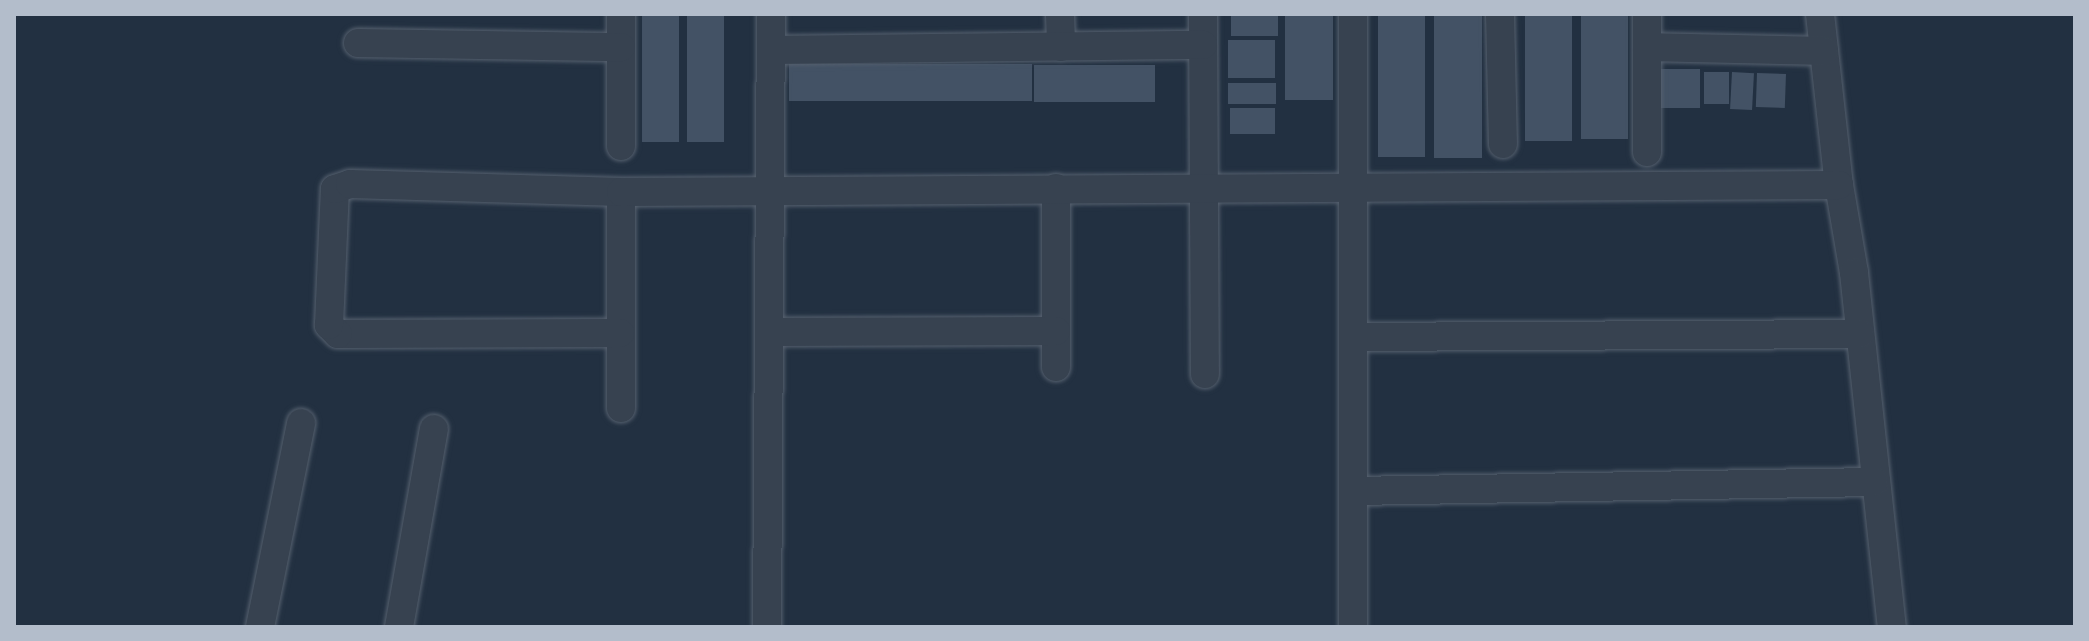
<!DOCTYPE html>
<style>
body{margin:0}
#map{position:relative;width:2089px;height:641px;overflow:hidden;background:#223041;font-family:"Sofia Sans Condensed",sans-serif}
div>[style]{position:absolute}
.building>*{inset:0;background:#435265;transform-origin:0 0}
.roads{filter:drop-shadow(0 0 2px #55606e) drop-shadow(0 0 2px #55606e)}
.minor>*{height:28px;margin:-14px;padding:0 14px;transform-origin:14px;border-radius:14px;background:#374250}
span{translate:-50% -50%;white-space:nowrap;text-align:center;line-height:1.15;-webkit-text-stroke:6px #1c2735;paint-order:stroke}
.frame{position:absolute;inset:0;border:16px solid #b3bdcb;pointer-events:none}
</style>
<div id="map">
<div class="building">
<div style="left:642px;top:14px;width:37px;height:128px"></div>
<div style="left:687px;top:14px;width:37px;height:128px"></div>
<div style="left:1231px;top:14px;width:47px;height:22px"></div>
<div style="left:1285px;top:14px;width:48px;height:86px"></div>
<div style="left:1378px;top:14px;width:47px;height:143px"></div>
<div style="left:1434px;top:14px;width:48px;height:144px"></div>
<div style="left:1525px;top:14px;width:47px;height:127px"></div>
<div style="left:1581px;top:14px;width:47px;height:125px"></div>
<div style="left:1228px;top:40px;width:47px;height:38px"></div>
<div style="left:789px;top:64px;width:243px;height:37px"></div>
<div style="left:1034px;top:65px;width:121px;height:37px"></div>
<div style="left:1661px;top:69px;width:39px;height:39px"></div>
<div style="left:1704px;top:72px;width:25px;height:32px"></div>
<div style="left:1732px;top:72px;width:22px;height:37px;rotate:3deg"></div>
<div style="left:1757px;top:73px;width:29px;height:34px;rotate:2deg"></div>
<div style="left:1228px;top:83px;width:48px;height:21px"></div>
<div style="left:1230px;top:108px;width:45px;height:26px"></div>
</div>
<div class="roads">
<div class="minor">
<div style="left:621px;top:14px;width:132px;rotate:90deg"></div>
<div style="left:1060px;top:14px;width:33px;rotate:88deg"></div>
<div style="left:1203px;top:14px;width:360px;rotate:89.7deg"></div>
<div style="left:1500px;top:14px;width:130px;rotate:88.7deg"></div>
<div style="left:1820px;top:14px;width:172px;rotate:83.7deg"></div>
<div style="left:1839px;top:185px;width:89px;rotate:80.3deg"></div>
<div style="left:1854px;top:273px;width:356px;rotate:83.9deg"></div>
<div style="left:358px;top:43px;width:263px;rotate:0.9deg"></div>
<div style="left:1647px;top:47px;width:177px;rotate:1.3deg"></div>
<div style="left:771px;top:50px;width:432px;rotate:-0.7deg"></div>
<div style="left:1647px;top:152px;width:138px;rotate:-90deg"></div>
<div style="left:1056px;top:188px;width:179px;rotate:90deg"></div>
<div style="left:621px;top:192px;width:216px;rotate:90deg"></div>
<div style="left:770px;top:332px;width:286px;rotate:-0.2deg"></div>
<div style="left:620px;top:333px;width:282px;rotate:179.8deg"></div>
<div style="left:338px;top:334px;width:13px;rotate:-135deg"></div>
<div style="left:329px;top:325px;width:136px;rotate:-87.5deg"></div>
<div style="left:335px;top:189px;width:16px;rotate:-18deg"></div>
<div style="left:350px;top:184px;width:271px;rotate:1.7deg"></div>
<div style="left:621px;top:192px;width:1218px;rotate:-0.33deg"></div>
<div style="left:1353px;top:337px;width:507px;rotate:-0.34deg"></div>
<div style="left:1353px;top:491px;width:521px;rotate:-0.99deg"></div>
<div style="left:260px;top:627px;width:208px;rotate:-78.6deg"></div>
<div style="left:399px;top:627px;width:201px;rotate:-80deg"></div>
<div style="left:767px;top:627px;width:613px;rotate:-89.63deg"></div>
<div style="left:1353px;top:627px;width:613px;rotate:-90deg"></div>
</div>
</div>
<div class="frame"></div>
</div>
